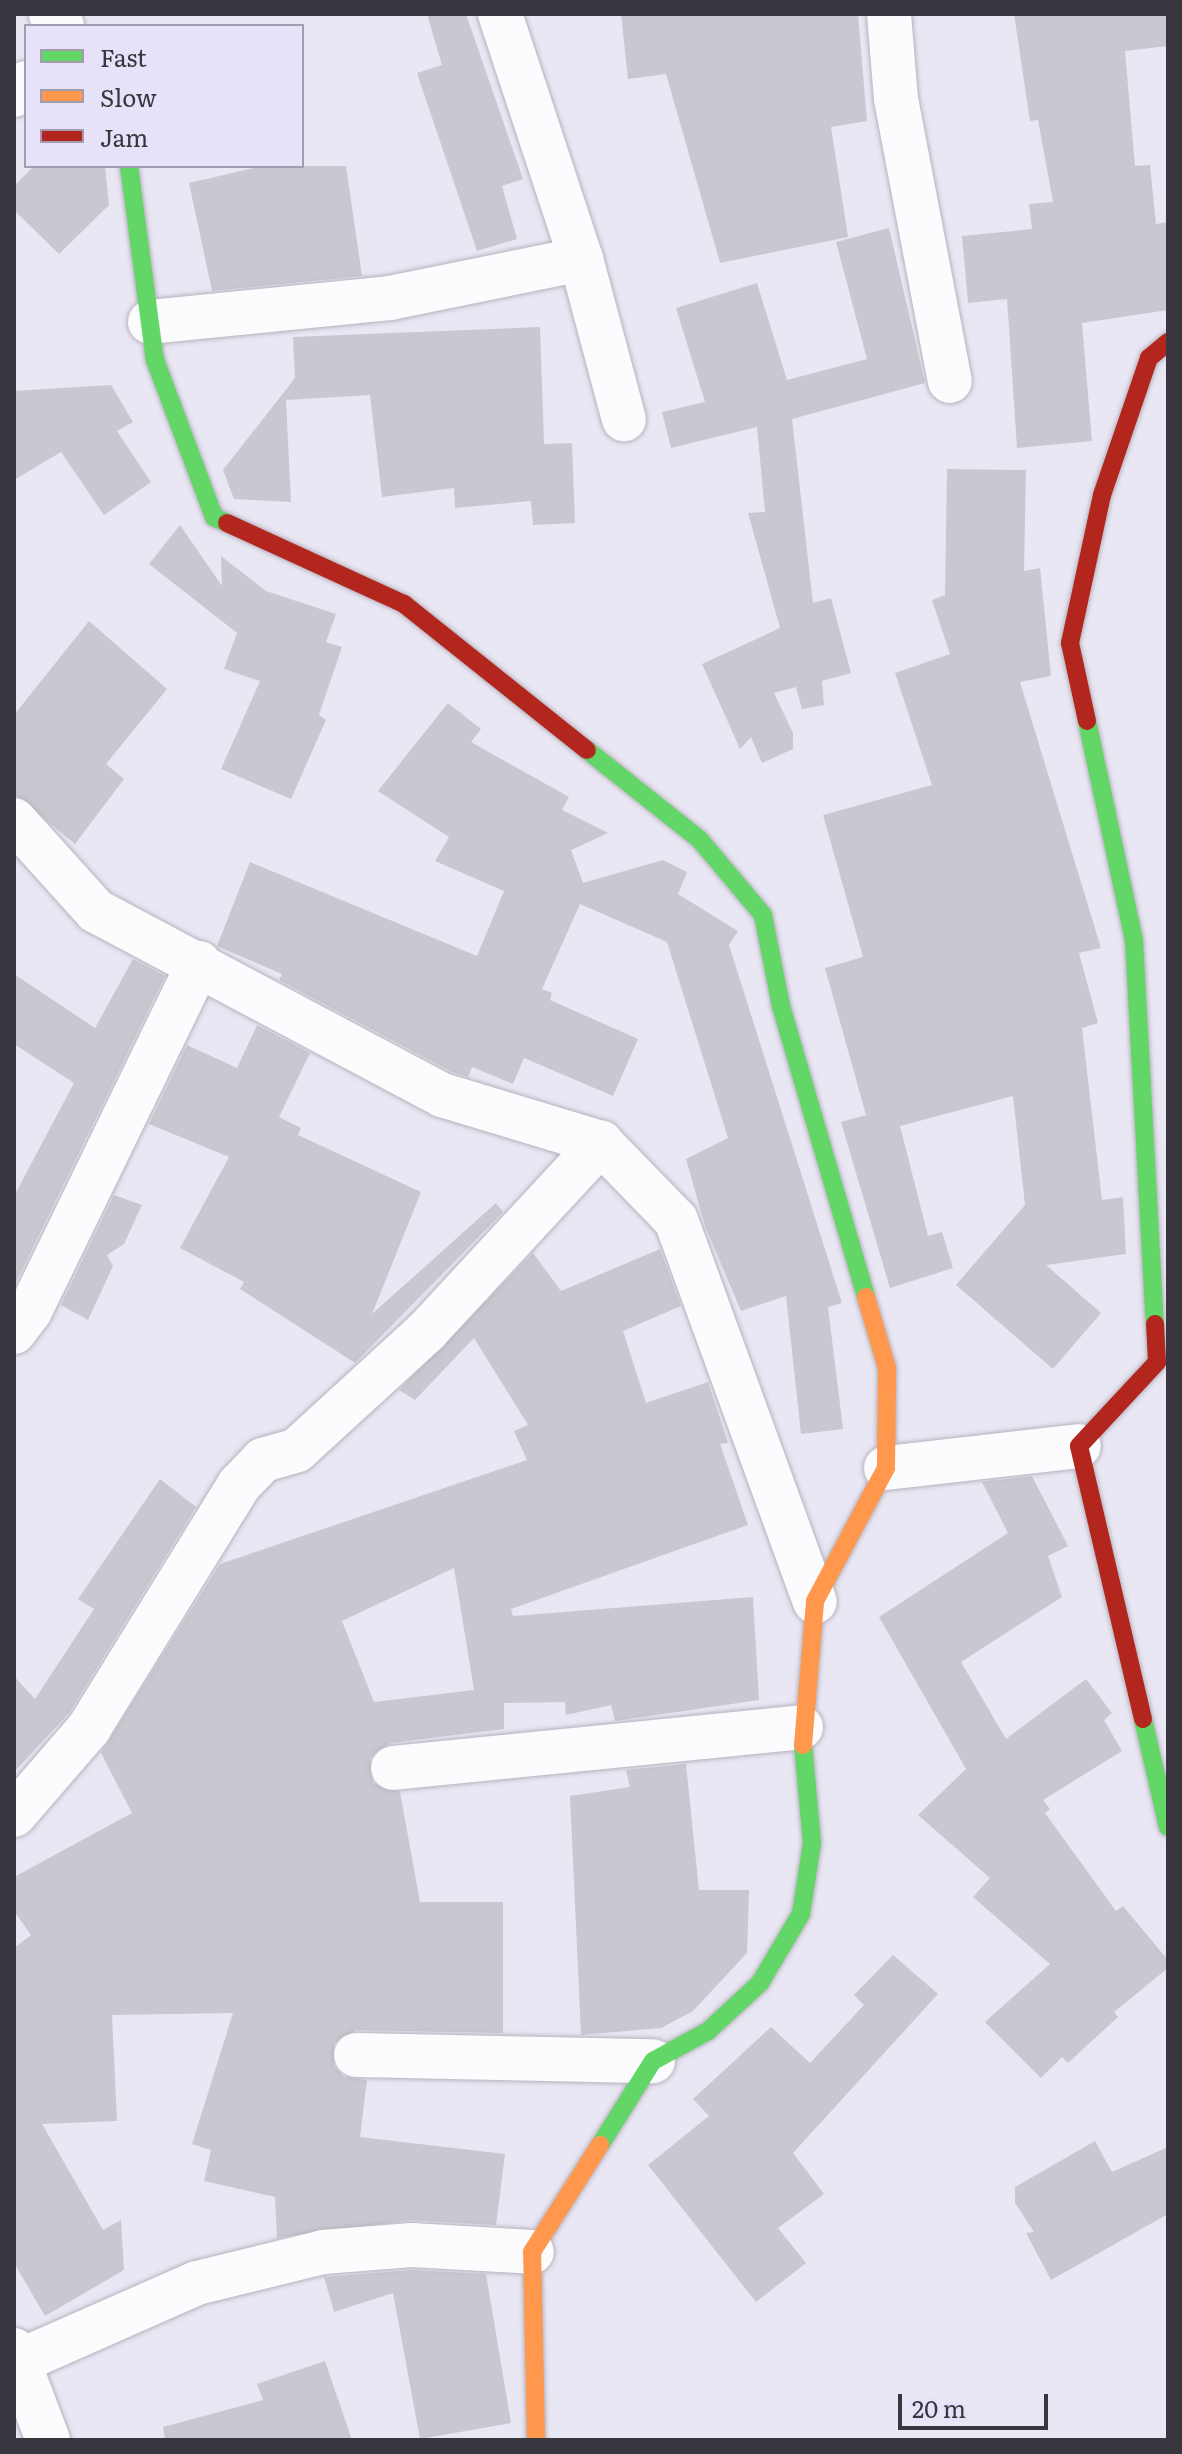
<!DOCTYPE html>
<style>
body{margin:0}
#map{position:relative;width:1182px;height:2454px;overflow:hidden;background:#eae7f4;font-family:Literata,serif}
div>[style]{position:absolute}
.building>*{inset:0;background:#cac7d1}
.roads{filter:drop-shadow(0 0 2px #b6b3bd) drop-shadow(0 0 2px #b6b3bd)}
.street>*{height:44px;margin:-22px;padding:0 22px;transform-origin:22px;border-radius:22px;background:#fcfbfd}
.fast>*{height:18px;margin:-9px;padding:0 9px;transform-origin:9px;border-radius:9px;background:#63d668}
.slow>*{height:18px;margin:-9px;padding:0 9px;transform-origin:9px;border-radius:9px;background:#ff974d}
.jam>*{height:18px;margin:-9px;padding:0 9px;transform-origin:9px;border-radius:9px;background:#b3261e}
span{translate:-50% -50%;white-space:nowrap;text-align:center;line-height:1.15;-webkit-text-stroke:8px #e7e2f9;paint-order:stroke}
.frame{position:absolute;inset:0;border:16px solid #38363f;pointer-events:none}
.legend{position:absolute;left:24px;top:24px;width:280px;height:144px;box-sizing:border-box;background:#e7e2f9;border:2px solid #a19daf;margin:0;padding:10px 14px;list-style:none;font-size:24px;color:#38363f}
.legend li{display:flex;align-items:center;gap:16px;height:40px}
.legend b{width:40px;border:2px solid #a19daf}
.scale{position:absolute;left:898px;top:2394px;width:150px;height:36px;box-sizing:border-box;border:4px solid #38363f;border-top:0;padding-left:10px;font-size:24px;line-height:28px;white-space:nowrap;color:#38363f;-webkit-text-stroke:6px #e7e2f9;paint-order:stroke}
</style>
<div id="map">
<div class="building">
<div style="clip-path:polygon(427px 14px,466px 14px,523px 179px,502px 186px,517px 239px,477px 251px,417px 73px,442px 65px)"></div>
<div style="clip-path:polygon(621px 14px,858px 14px,867px 121px,831px 127px,848px 237px,720px 263px,666px 74px,628px 79px)"></div>
<div style="clip-path:polygon(1014px 14px,1168px 14px,1168px 46px,1125px 51px,1135px 166px,1150px 165px,1156px 224px,1168px 222px,1168px 310px,1082px 323px,1092px 441px,1017px 448px,1007px 299px,968px 303px,962px 236px,1032px 229px,1029px 204px,1053px 202px,1038px 120px,1030px 121px)"></div>
<div style="clip-path:polygon(34px 166px,105px 166px,109px 205px,59px 254px,14px 210px,14px 186px)"></div>
<div style="clip-path:polygon(263px 166px,346px 166px,362px 276px,212px 291px,189px 183px)"></div>
<div style="clip-path:polygon(889px 228px,925px 383px,792px 419px,813px 603px,831px 598px,851px 673px,822px 681px,824px 705px,802px 709px,796px 687px,774px 693px,793px 733px,793px 749px,762px 763px,751px 737px,740px 749px,702px 664px,780px 628px,748px 513px,765px 512px,757px 427px,671px 448px,662px 412px,705px 402px,676px 308px,757px 283px,787px 380px,867px 359px,836px 242px)"></div>
<div style="clip-path:polygon(540px 327px,544px 444px,572px 443px,575px 523px,533px 525px,531px 501px,455px 508px,454px 488px,382px 497px,370px 395px,286px 400px,291px 502px,234px 499px,223px 470px,295px 378px,293px 337px)"></div>
<div style="clip-path:polygon(111px 385px,133px 422px,117px 431px,151px 482px,104px 515px,61px 452px,14px 480px,14px 391px)"></div>
<div style="clip-path:polygon(947px 469px,1026px 470px,1024px 571px,1040px 568px,1051px 676px,1020px 682px,1101px 948px,1079px 953px,1098px 1023px,1082px 1028px,1102px 1200px,1123px 1197px,1126px 1254px,1046px 1265px,1101px 1313px,1053px 1369px,956px 1285px,1025px 1205px,1013px 1096px,900px 1126px,928px 1236px,942px 1232px,953px 1268px,890px 1288px,841px 1122px,866px 1115px,825px 968px,863px 957px,823px 815px,932px 785px,895px 673px,950px 654px,932px 600px,945px 595px)"></div>
<div style="clip-path:polygon(180px 525px,222px 586px,221px 556px,266px 591px,336px 614px,326px 642px,342px 647px,319px 715px,326px 720px,291px 799px,221px 769px,260px 681px,224px 669px,237px 633px,149px 564px)"></div>
<div style="clip-path:polygon(89px 621px,167px 689px,106px 764px,124px 779px,75px 844px,14px 794px,14px 715px)"></div>
<div style="clip-path:polygon(448px 703px,481px 729px,471px 742px,569px 797px,562px 810px,608px 833px,571px 850px,583px 883px,663px 860px,687px 872px,678px 894px,738px 931px,729px 945px,842px 1303px,828px 1307px,843px 1429px,801px 1434px,786px 1296px,741px 1311px,705px 1226px,686px 1159px,728px 1138px,667px 942px,580px 904px,542px 989px,552px 993px,550px 1000px,638px 1039px,613px 1096px,524px 1058px,513px 1084px,472px 1067px,468px 1077px,452px 1072px,279px 980px,282px 974px,217px 946px,250px 862px,477px 956px,504px 891px,435px 861px,449px 837px,378px 791px)"></div>
<div style="clip-path:polygon(133px 959px,165px 976px,16px 1282px,14px 1196px,74px 1083px,14px 1044px,14px 974px,95px 1028px)"></div>
<div style="clip-path:polygon(257px 1025px,310px 1053px,279px 1117px,301px 1128px,298px 1135px,421px 1192px,372px 1314px,496px 1203px,503px 1212px,355px 1363px,240px 1289px,244px 1282px,180px 1248px,229px 1157px,149px 1124px,187px 1045px,237px 1068px)"></div>
<div style="clip-path:polygon(114px 1195px,142px 1205px,124px 1244px,107px 1255px,113px 1266px,88px 1320px,61px 1305px)"></div>
<div style="clip-path:polygon(evenodd,660px 1249px,681px 1306px,623px 1331px,646px 1403px,708px 1382px,728px 1443px,720px 1444px,748px 1525px,511px 1609px,513px 1616px,753px 1597px,759px 1700px,615px 1721px,611px 1705px,566px 1715px,565px 1702px,504px 1703px,504px 1729px,390px 1743px,370px 1758px,373px 1783px,400px 1792px,420px 1902px,503px 1902px,503px 2033px,356px 2030px,334px 2043px,334px 2066px,344px 2077px,367px 2080px,360px 2137px,505px 2154px,496px 2225px,410px 2220px,277px 2238px,275px 2197px,204px 2181px,211px 2150px,192px 2144px,233px 2013px,112px 2015px,117px 2121px,42px 2124px,103px 2230px,121px 2220px,124px 2270px,45px 2316px,14px 2263px,14px 1948px,31px 1935px,14px 1911px,14px 1877px,132px 1813px,101px 1753px,220px 1564px,527px 1460px,514px 1431px,528px 1425px,474px 1338px,415px 1400px,399px 1390px,533px 1253px,561px 1291px,660px 1249px,454px 1568px,474px 1690px,374px 1702px,342px 1621px,454px 1568px)"></div>
<div style="clip-path:polygon(1032px 1476px,1068px 1546px,1048px 1556px,1062px 1597px,961px 1662px,1006px 1739px,1086px 1679px,1112px 1713px,1104px 1720px,1122px 1751px,1043px 1800px,1050px 1809px,1045px 1813px,1116px 1911px,1123px 1906px,1168px 1960px,1168px 1968px,1114px 2012px,1118px 2017px,1068px 2063px,1062px 2057px,1041px 2078px,985px 2022px,1050px 1964px,973px 1897px,990px 1878px,918px 1815px,966px 1769px,879px 1617px,1008px 1533px,982px 1482px)"></div>
<div style="clip-path:polygon(160px 1479px,196px 1507px,69px 1713px,14px 1772px,14px 1676px,35px 1699px,94px 1609px,78px 1599px)"></div>
<div style="clip-path:polygon(686px 1764px,699px 1890px,749px 1890px,747px 1953px,693px 2011px,661px 2028px,581px 2035px,570px 1796px,630px 1787px,626px 1770px)"></div>
<div style="clip-path:polygon(893px 1955px,938px 1994px,793px 2153px,824px 2194px,778px 2228px,806px 2263px,756px 2302px,648px 2165px,709px 2116px,693px 2099px,771px 2027px,810px 2063px,864px 2005px,854px 1995px)"></div>
<div style="clip-path:polygon(1095px 2141px,1112px 2172px,1168px 2147px,1168px 2214px,1051px 2280px,1026px 2233px,1034px 2232px,1015px 2203px,1015px 2187px)"></div>
<div style="clip-path:polygon(412px 2270px,486px 2274px,511px 2423px,420px 2439px,393px 2293px,334px 2312px,324px 2277px)"></div>
<div style="clip-path:polygon(325px 2361px,352px 2440px,165px 2440px,163px 2427px,263px 2400px,257px 2384px)"></div>
</div>
<div class="roads">
<div class="street">
<div style="left:51px;top:14px;width:16px;rotate:47deg"></div>
<div style="left:500px;top:14px;width:258px;rotate:71.7deg"></div>
<div style="left:581px;top:259px;width:166px;rotate:75deg"></div>
<div style="left:889px;top:14px;width:85px;rotate:85.3deg"></div>
<div style="left:896px;top:99px;width:287px;rotate:79.2deg"></div>
<div style="left:14px;top:95px;width:17px;rotate:-45deg"></div>
<div style="left:150px;top:322px;width:241px;rotate:-5.7deg"></div>
<div style="left:390px;top:298px;width:195px;rotate:-11.5deg"></div>
<div style="left:14px;top:820px;width:122px;rotate:48deg"></div>
<div style="left:96px;top:911px;width:392px;rotate:28deg"></div>
<div style="left:442px;top:1095px;width:166px;rotate:16.8deg"></div>
<div style="left:601px;top:1143px;width:107px;rotate:45.8deg"></div>
<div style="left:676px;top:1220px;width:406px;rotate:70deg"></div>
<div style="left:14px;top:1332px;width:26px;rotate:-53deg"></div>
<div style="left:30px;top:1311px;width:387px;rotate:-64.1deg"></div>
<div style="left:886px;top:1468px;width:194px;rotate:-6.5deg"></div>
<div style="left:393px;top:1768px;width:410px;rotate:-5.7deg"></div>
<div style="left:14px;top:1815px;width:115px;rotate:-49.2deg"></div>
<div style="left:89px;top:1728px;width:286px;rotate:-58.3deg"></div>
<div style="left:239px;top:1485px;width:35px;rotate:-46deg"></div>
<div style="left:263px;top:1460px;width:35px;rotate:-16deg"></div>
<div style="left:297px;top:1450px;width:175px;rotate:-42.5deg"></div>
<div style="left:426px;top:1332px;width:258px;rotate:-47.2deg"></div>
<div style="left:356px;top:2055px;width:297px;rotate:1.2deg"></div>
<div style="left:14px;top:2350px;width:96px;rotate:69.3deg"></div>
<div style="left:20px;top:2361px;width:193px;rotate:-23.8deg"></div>
<div style="left:197px;top:2283px;width:130px;rotate:-13.8deg"></div>
<div style="left:323px;top:2252px;width:89px;rotate:-4.5deg"></div>
<div style="left:412px;top:2245px;width:120px;rotate:3.3deg"></div>
</div>
<div class="fast">
<div style="left:129px;top:166px;width:196px;rotate:82.4deg"></div>
<div style="left:155px;top:360px;width:168px;rotate:69.4deg"></div>
<div style="left:214px;top:517px;width:14px;rotate:25deg"></div>
<div style="left:1087px;top:721px;width:224px;rotate:77.9deg"></div>
<div style="left:1134px;top:940px;width:385px;rotate:86.9deg"></div>
<div style="left:587px;top:750px;width:144px;rotate:38.5deg"></div>
<div style="left:700px;top:840px;width:98px;rotate:50deg"></div>
<div style="left:763px;top:915px;width:93px;rotate:78.8deg"></div>
<div style="left:781px;top:1006px;width:303px;rotate:73.7deg"></div>
<div style="left:1143px;top:1719px;width:111px;rotate:77deg"></div>
<div style="left:600px;top:2145px;width:99px;rotate:-57.8deg"></div>
<div style="left:653px;top:2061px;width:63px;rotate:-28.6deg"></div>
<div style="left:708px;top:2031px;width:71px;rotate:-42.7deg"></div>
<div style="left:760px;top:1983px;width:80px;rotate:-59.3deg"></div>
<div style="left:801px;top:1914px;width:72px;rotate:-81.2deg"></div>
<div style="left:812px;top:1843px;width:98px;rotate:-95.2deg"></div>
</div>
<div class="slow">
<div style="left:803px;top:1745px;width:144px;rotate:-85.2deg"></div>
<div style="left:815px;top:1601px;width:151px;rotate:-61.9deg"></div>
<div style="left:886px;top:1468px;width:100px;rotate:-89.4deg"></div>
<div style="left:887px;top:1368px;width:74px;rotate:-106.5deg"></div>
<div style="left:536px;top:2440px;width:188px;rotate:-91.2deg"></div>
<div style="left:532px;top:2252px;width:127px;rotate:-57.6deg"></div>
</div>
<div class="jam">
<div style="left:227px;top:523px;width:195px;rotate:24.6deg"></div>
<div style="left:404px;top:604px;width:234px;rotate:38.6deg"></div>
<div style="left:1087px;top:721px;width:80px;rotate:-102.3deg"></div>
<div style="left:1070px;top:643px;width:151px;rotate:-77.8deg"></div>
<div style="left:1102px;top:495px;width:145px;rotate:-71.1deg"></div>
<div style="left:1149px;top:358px;width:25px;rotate:-40deg"></div>
<div style="left:1143px;top:1719px;width:280px;rotate:-103.2deg"></div>
<div style="left:1079px;top:1446px;width:115px;rotate:-47.1deg"></div>
<div style="left:1157px;top:1362px;width:38px;rotate:-93deg"></div>
</div>
</div>
<div class="frame"></div>
<ul class="legend">
<li><b style="height:10px;background:#63d668"></b>Fast</li>
<li><b style="height:10px;background:#ff974d"></b>Slow</li>
<li><b style="height:10px;background:#b3261e"></b>Jam</li>
</ul>
<div class="scale">20 m</div>
</div>
